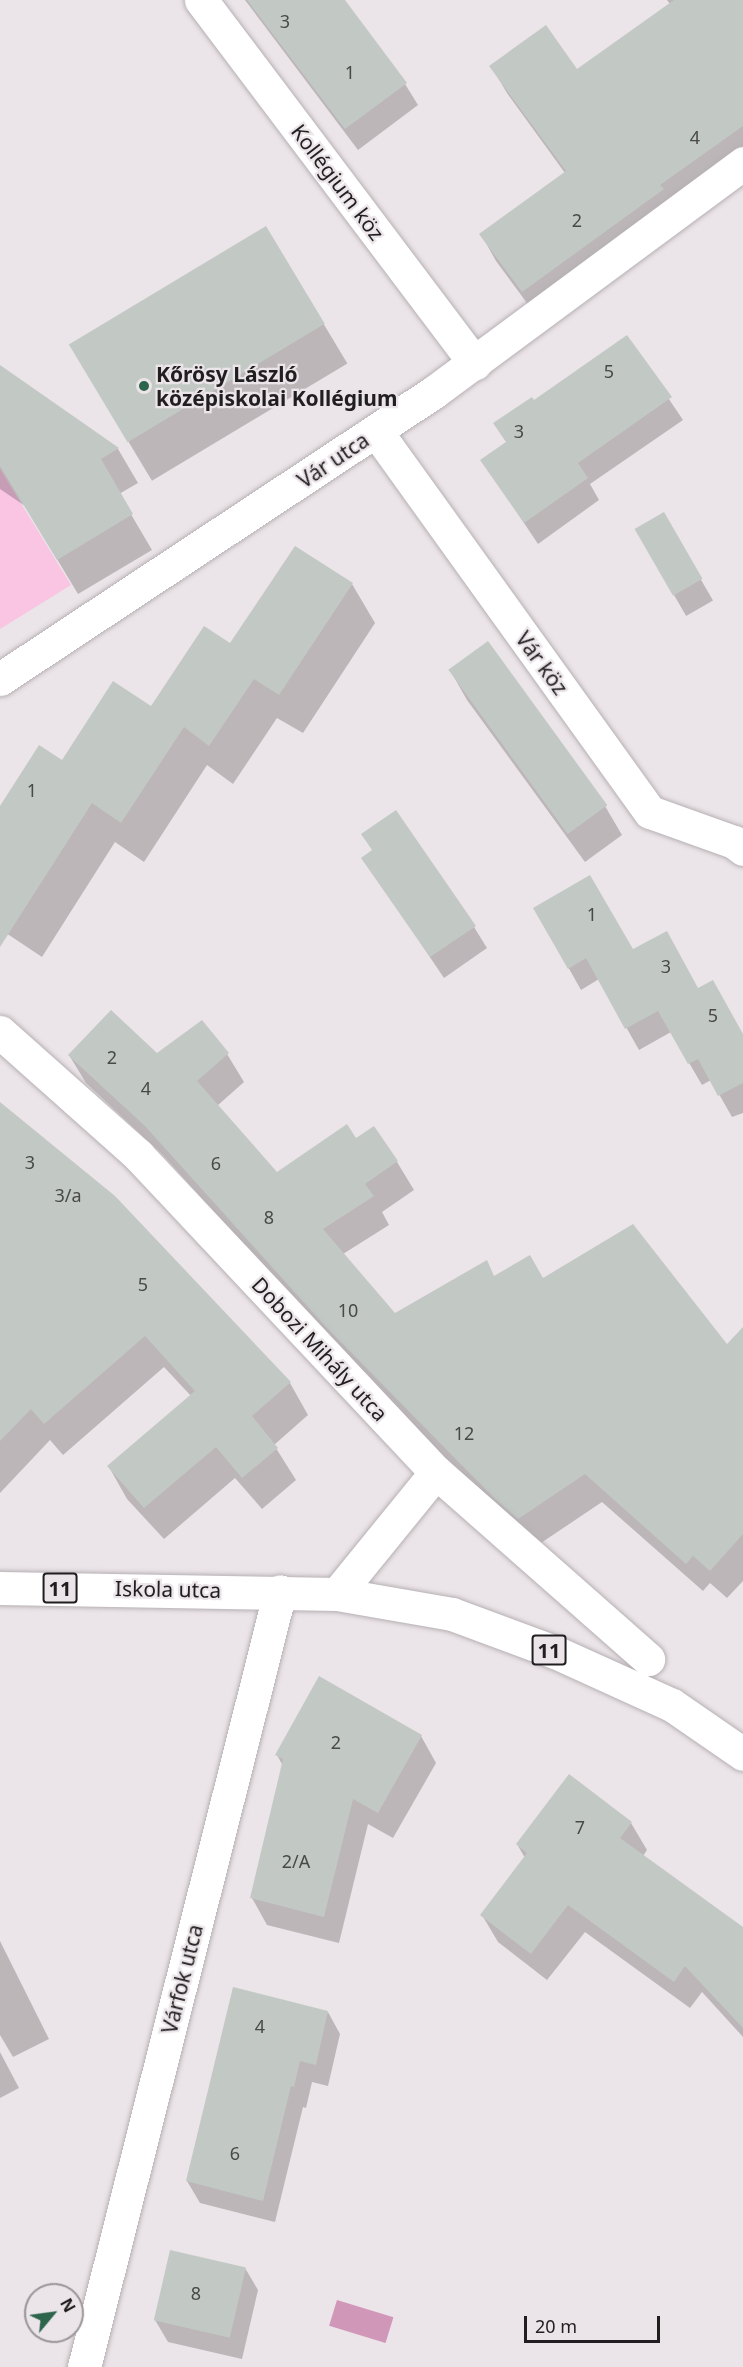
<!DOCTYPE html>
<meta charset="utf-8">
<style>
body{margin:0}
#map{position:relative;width:743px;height:2367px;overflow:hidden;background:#ebe4e8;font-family:"Noto Sans",sans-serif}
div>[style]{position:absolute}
.green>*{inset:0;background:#f9c5e3}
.water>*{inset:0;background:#d197b9;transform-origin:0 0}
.shadow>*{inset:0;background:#0003;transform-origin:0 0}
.building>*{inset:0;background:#c2c9c5;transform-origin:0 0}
.roads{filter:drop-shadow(0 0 2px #b6b0b3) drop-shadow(0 0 2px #b6b0b3)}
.minor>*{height:33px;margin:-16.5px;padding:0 16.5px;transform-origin:16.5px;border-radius:16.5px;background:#fff}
.major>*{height:33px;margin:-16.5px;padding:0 16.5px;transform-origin:16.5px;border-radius:16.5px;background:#fff}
.dots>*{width:16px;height:16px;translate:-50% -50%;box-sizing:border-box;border:3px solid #ebe4e8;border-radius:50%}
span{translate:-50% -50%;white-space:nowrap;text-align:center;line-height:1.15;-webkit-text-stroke:4.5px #ebe4e8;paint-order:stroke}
.number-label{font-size:18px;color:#484948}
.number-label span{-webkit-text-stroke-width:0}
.shield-label span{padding:2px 4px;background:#ebe4e8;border:2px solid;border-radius:4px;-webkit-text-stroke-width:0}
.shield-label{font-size:20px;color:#201e1f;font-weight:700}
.street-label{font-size:21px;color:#201e1f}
.poi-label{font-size:21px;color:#201e1f;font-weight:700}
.left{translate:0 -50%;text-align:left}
.north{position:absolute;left:24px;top:2283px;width:60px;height:60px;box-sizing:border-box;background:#ebe4e8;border:2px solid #9a9598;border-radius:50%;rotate:61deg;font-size:16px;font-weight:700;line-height:24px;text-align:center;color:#201e1f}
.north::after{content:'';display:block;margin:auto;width:21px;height:27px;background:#2c644c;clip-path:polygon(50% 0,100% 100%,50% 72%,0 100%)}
.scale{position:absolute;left:524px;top:2316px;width:136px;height:27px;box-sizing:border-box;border:3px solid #201e1f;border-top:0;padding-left:8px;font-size:18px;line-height:21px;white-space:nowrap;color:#201e1f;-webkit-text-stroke:4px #ebe4e8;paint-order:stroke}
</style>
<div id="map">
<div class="green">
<div style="clip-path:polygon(0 469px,71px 585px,0 629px)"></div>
</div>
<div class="water">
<div style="left:337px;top:2300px;width:59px;height:27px;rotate:17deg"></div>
</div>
<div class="shadow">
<div style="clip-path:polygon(245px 0,342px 0,405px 84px,418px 105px,358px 150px)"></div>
<div style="clip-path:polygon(667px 0,743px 0,743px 152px,538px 318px,496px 261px,481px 234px,565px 173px,507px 93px,491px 66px,577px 71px,670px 4px)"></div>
<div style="left:266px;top:228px;width:158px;height:228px;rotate:59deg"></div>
<div style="clip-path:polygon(627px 337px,683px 420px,590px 484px,599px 500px,538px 544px,482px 460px,507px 443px,495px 424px,534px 402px)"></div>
<div style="clip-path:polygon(0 367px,118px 449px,138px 483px,119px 494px,152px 550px,78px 594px,25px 506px,0 489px)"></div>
<div style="left:663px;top:514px;width:100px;height:31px;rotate:60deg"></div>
<div style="clip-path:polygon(352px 584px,375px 623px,303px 733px,277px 718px,233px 784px,207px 765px,144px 862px,115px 842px,42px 957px,0 929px,0 809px,62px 762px)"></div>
<div style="clip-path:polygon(450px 670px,605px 806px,622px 835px,585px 862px,467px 700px)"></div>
<div style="clip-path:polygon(373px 851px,474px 927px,487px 948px,444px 978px,363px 858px)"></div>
<div style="clip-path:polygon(535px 908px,632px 951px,698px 990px,743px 1036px,743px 1113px,732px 1117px,711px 1080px,702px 1085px,671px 1032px,639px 1050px,599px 979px,581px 990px)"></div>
<div style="clip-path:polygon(227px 1054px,244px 1082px,217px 1106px,276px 1174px,356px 1140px,373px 1128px,397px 1162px,414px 1190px,382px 1212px,389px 1225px,343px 1254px,395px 1315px,495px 1277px,542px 1280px,727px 1346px,743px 1330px,743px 1581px,727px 1598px,710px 1583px,703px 1591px,602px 1502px,535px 1547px,343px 1355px,163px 1155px,86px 1083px,69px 1055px)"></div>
<div style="clip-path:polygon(0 1104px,114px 1197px,290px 1383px,308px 1415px,274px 1445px,296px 1480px,262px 1509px,235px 1478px,164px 1539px,127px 1499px,109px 1467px,191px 1396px,164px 1367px,63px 1455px,50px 1440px,0 1493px)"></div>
<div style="clip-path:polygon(421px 1736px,436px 1763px,393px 1838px,368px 1824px,339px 1943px,267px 1925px,252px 1898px,283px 1766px,277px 1755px)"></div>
<div style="clip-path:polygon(631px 1823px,647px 1850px,643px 1856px,743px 1929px,743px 2037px,702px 1992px,690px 2008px,585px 1932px,547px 1980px,498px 1942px,482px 1915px,525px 1858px,517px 1844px)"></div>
<div style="clip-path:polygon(0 1941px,49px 2039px,13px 2057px,0 2035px)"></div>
<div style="clip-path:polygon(328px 2012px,340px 2034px,328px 2086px,312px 2082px,306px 2108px,303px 2107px,275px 2222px,200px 2203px,187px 2181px)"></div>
<div style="clip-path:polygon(0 2052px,19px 2088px,0 2098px)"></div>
<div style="clip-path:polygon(245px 2268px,258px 2290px,242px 2359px,168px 2342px,155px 2320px)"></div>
</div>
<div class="building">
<div style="clip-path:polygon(247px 0,345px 0,407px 83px,345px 129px)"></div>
<div style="clip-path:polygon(674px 0,743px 0,743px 126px,660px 185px,664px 189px,522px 292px,479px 234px,566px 171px,489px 66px,546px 25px,577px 69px)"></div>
<div style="left:266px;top:226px;width:114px;height:230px;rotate:59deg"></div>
<div style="clip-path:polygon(627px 335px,672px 397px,578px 463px,588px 478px,524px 523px,480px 460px,506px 442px,493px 423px,532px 397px,534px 400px)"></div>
<div style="clip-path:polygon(0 365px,119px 448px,101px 459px,133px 514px,57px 560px,0 466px)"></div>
<div style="left:664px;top:512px;width:77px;height:34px;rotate:60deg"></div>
<div style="clip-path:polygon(295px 546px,353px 583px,279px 695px,254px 679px,209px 746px,184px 727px,121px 823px,92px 803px,0 947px,0 806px,39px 745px,62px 760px,113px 681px,151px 706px,204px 626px,230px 643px)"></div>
<div style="left:488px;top:641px;width:203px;height:49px;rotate:54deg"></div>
<div style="clip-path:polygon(396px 810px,476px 926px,430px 957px,361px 858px,372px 850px,361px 834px)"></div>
<div style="clip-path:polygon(590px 875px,633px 949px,667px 931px,698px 988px,713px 980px,743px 1034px,743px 1083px,718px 1096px,698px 1059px,688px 1064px,658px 1011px,625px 1029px,586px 958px,568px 969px,533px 908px)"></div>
<div style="clip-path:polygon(111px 1010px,157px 1053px,202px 1020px,229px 1053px,197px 1081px,277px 1172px,347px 1124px,356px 1138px,374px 1126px,398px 1161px,365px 1184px,374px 1196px,323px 1229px,395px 1313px,487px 1260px,494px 1276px,530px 1255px,543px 1278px,633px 1224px,727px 1344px,743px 1327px,743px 1534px,710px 1571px,693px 1556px,686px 1564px,585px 1474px,518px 1519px,494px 1498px,325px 1326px,145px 1126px,68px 1055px)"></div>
<div style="clip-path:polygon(0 1102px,115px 1196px,291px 1382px,252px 1416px,278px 1448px,242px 1478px,216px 1447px,144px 1508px,107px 1466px,195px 1391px,145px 1336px,44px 1424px,31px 1409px,0 1441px)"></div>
<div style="clip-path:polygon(319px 1676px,422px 1735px,378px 1813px,353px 1799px,324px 1917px,250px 1898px,283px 1759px,275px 1755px)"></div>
<div style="clip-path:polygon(569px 1774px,632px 1822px,620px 1838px,743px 1927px,743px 2028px,685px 1966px,674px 1982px,568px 1905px,531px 1954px,480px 1915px,527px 1853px,516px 1844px)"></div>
<div style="clip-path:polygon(233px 1987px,328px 2011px,316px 2065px,300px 2061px,294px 2087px,291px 2086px,263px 2201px,186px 2181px)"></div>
<div style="left:170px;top:2250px;width:78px;height:72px;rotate:13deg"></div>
</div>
<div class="roads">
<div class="minor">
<div style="left:201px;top:0;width:455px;rotate:53deg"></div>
<div style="left:376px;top:431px;width:469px;rotate:54.3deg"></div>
<div style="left:650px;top:812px;width:89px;rotate:19.7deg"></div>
<div style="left:734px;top:842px;width:11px;rotate:38deg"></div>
<div style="left:0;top:679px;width:520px;rotate:-33.48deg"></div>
<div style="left:434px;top:392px;width:385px;rotate:-36.5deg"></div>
<div style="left:0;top:1032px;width:185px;rotate:41.7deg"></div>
<div style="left:138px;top:1155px;width:435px;rotate:46.8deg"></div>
<div style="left:436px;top:1472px;width:283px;rotate:41.4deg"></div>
<div style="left:337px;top:1594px;width:157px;rotate:-50.9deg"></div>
<div style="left:84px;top:2367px;width:800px;rotate:-75.82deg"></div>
</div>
<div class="major">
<div style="left:0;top:1588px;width:337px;rotate:1deg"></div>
<div style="left:337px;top:1594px;width:117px;rotate:9.9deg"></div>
<div style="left:452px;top:1614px;width:110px;rotate:20.3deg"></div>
<div style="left:555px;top:1652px;width:128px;rotate:24.4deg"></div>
<div style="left:672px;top:1705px;width:86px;rotate:34.6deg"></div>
</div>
</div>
<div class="dots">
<div style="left:144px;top:386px;background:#2c644c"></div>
</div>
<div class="number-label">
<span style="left:285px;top:21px">3</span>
<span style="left:350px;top:72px">1</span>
<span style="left:695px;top:137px">4</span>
<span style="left:577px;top:220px">2</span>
<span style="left:609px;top:371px">5</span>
<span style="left:519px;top:431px">3</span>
<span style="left:32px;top:790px">1</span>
<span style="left:592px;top:914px">1</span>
<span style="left:666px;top:966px">3</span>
<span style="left:713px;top:1015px">5</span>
<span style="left:112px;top:1057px">2</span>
<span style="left:146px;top:1088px">4</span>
<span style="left:30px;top:1162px">3</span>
<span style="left:216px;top:1163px">6</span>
<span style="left:68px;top:1195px">3/a</span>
<span style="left:269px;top:1217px">8</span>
<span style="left:143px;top:1284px">5</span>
<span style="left:348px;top:1310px">10</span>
<span style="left:464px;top:1433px">12</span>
<span style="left:336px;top:1742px">2</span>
<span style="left:580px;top:1827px">7</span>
<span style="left:296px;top:1861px">2/A</span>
<span style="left:260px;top:2026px">4</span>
<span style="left:235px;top:2153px">6</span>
<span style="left:196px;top:2293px">8</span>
</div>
<div class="shield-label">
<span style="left:60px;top:1588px">11</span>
<span style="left:549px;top:1650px">11</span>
</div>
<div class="street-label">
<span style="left:338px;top:182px;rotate:53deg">Kollégium köz</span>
<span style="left:333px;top:460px;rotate:-34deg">Vár utca</span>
<span style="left:542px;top:663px;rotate:54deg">Vár köz</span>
<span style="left:320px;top:1349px;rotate:47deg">Dobozi Mihály utca</span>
<span style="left:168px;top:1589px;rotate:1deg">Iskola utca</span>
<span style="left:182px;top:1979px;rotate:-76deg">Várfok utca</span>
</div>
<div class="poi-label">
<span class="left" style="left:156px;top:386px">Kőrösy László<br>középiskolai Kollégium</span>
</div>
<div class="north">N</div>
<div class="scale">20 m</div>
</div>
